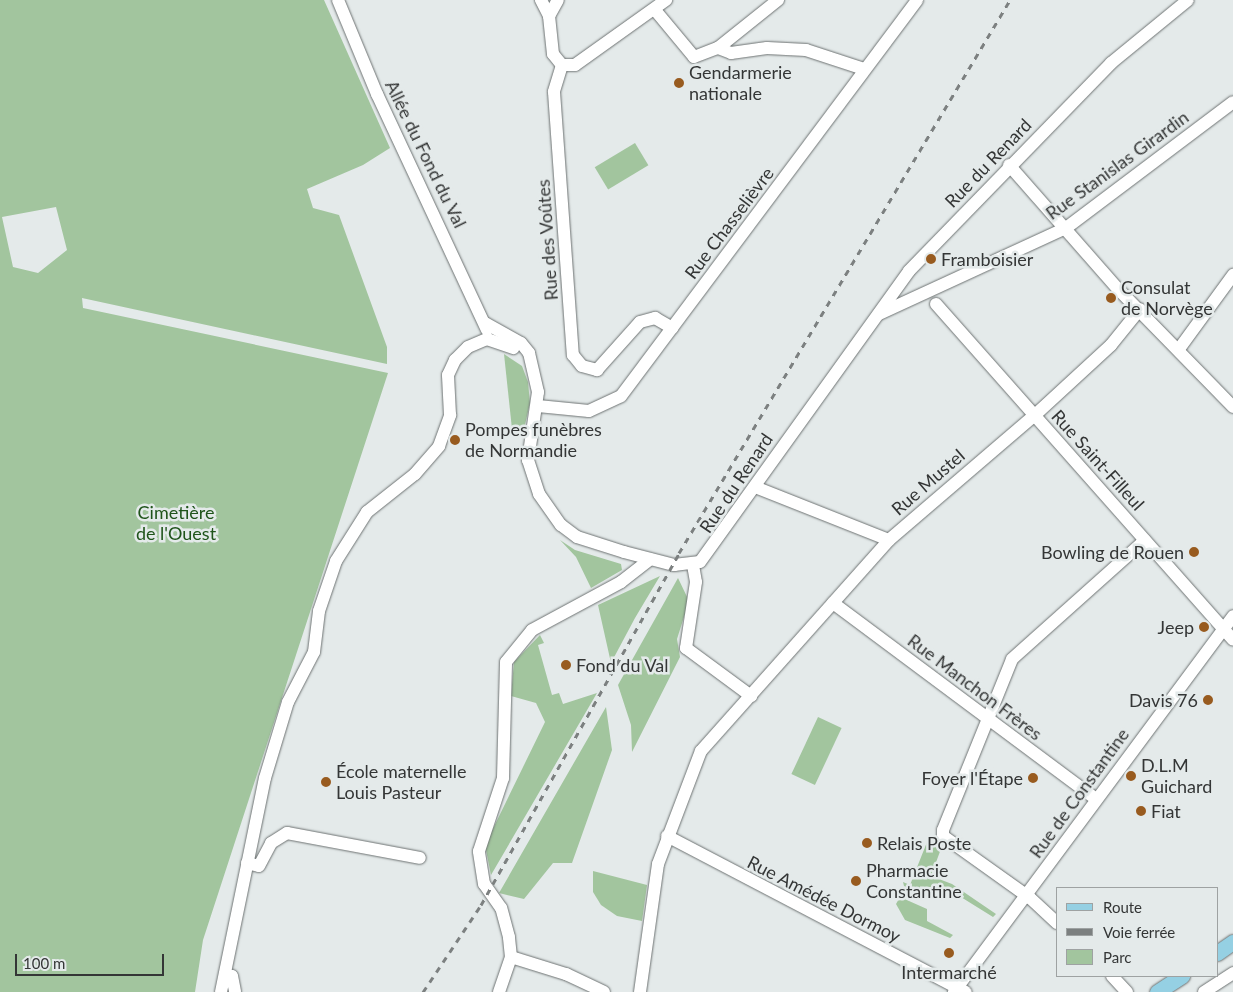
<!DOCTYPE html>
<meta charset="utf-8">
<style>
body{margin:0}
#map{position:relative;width:1233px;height:992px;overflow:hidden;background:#e4eaea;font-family:Lato,sans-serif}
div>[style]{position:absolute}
.green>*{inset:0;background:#a2c59e;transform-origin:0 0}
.roads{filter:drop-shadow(0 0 1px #6d7272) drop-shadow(0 0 1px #6d7272)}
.minor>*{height:12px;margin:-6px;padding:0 6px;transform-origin:6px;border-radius:6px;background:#fff}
.major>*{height:15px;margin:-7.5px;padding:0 7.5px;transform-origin:7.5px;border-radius:7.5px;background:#95d0e3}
.rail>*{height:3px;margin-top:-1.5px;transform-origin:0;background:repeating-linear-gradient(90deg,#7c8080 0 6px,transparent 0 12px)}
.dots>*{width:14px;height:14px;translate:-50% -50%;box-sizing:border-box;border:2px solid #e4eaea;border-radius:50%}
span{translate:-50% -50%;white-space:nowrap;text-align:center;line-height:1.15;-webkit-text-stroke:5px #e4eaea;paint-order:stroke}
.poi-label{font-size:18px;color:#343636}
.left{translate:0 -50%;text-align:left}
.right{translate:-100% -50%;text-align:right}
.street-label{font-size:18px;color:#343636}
.park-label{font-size:18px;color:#1f541a}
.legend{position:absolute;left:1056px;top:887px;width:162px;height:90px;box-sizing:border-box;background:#e4eaea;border:1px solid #9ea2a2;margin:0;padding:6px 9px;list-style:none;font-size:15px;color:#343636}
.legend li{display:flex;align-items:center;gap:10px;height:25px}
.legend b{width:25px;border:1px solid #9ea2a2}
.scale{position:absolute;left:15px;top:954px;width:149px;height:22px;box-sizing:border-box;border:2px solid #343636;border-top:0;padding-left:6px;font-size:15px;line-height:18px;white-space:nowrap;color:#343636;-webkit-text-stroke:4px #e4eaea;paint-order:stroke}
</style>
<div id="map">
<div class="green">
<div style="clip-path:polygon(evenodd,0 0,324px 0,390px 148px,363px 165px,307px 189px,313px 208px,339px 215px,387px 347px,387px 364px,82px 298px,83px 308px,388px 373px,203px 940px,195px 992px,0 992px,0 0,56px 207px,67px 250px,38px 273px,13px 267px,2px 217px,56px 207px)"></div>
<div style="left:635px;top:143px;width:26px;height:47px;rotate:59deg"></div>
<div style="clip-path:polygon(504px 354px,522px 366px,528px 382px,530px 403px,524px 429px,512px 429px)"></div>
<div style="clip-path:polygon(560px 540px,575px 550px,621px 564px,622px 570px,591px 588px,576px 557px)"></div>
<div style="clip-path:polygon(660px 576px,635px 618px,611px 663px,598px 605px)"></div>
<div style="clip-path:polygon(678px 578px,689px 601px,677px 639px,680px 657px,632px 752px,631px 725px,618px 685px)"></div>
<div style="clip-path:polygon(540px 635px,544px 643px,538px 645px,552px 695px,559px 693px,563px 704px,597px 693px,491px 875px,485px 845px,545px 722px,536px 703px,511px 696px,514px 662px)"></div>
<div style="clip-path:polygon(606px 707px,612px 750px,572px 863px,553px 863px,524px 899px,499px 893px)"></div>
<div style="left:818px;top:717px;width:26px;height:63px;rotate:25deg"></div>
<div style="clip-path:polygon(929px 837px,942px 846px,931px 876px,952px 884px,996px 914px,993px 917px,948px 889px,931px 898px,904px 886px,903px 882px,910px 885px)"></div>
<div style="clip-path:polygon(593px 871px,647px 885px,642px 921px,617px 916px,601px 905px,593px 892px)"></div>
<div style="clip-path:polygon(900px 897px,927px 909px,927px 921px,953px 935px,950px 938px,905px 920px,896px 904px)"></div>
</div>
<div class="roads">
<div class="minor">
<div style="left:338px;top:0;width:102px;rotate:67.5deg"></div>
<div style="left:377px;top:94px;width:260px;rotate:65deg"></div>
<div style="left:541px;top:0;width:18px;rotate:63deg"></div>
<div style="left:549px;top:16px;width:38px;rotate:84deg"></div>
<div style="left:553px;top:54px;width:14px;rotate:51deg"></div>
<div style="left:655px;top:10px;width:61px;rotate:50.3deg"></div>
<div style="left:694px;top:57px;width:26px;rotate:-21deg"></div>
<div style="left:718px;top:48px;width:77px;rotate:-38.7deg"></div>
<div style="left:549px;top:16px;width:18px;rotate:-61deg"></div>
<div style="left:718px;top:48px;width:14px;rotate:21deg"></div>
<div style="left:731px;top:53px;width:36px;rotate:-8deg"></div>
<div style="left:767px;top:48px;width:39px;rotate:3deg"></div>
<div style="left:806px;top:50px;width:61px;rotate:18.1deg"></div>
<div style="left:562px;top:65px;width:28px;rotate:107deg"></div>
<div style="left:554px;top:92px;width:264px;rotate:85.9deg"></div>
<div style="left:573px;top:355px;width:14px;rotate:51deg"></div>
<div style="left:582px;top:366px;width:16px;rotate:15deg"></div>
<div style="left:597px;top:370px;width:64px;rotate:-48.1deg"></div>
<div style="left:640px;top:322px;width:16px;rotate:-15deg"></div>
<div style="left:655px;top:318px;width:20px;rotate:30deg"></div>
<div style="left:562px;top:65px;width:13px"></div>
<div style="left:575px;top:65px;width:112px;rotate:-35.5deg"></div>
<div style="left:1009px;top:165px;width:165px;rotate:48.7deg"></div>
<div style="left:1118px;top:289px;width:165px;rotate:45.7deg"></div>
<div style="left:936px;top:304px;width:448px;rotate:48.5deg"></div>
<div style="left:879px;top:314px;width:206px;rotate:-24.7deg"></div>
<div style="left:1066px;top:228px;width:209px;rotate:-37deg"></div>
<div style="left:485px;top:323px;width:41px;rotate:29.1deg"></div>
<div style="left:521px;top:343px;width:13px;rotate:51deg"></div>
<div style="left:529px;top:353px;width:40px;rotate:77deg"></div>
<div style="left:538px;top:392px;width:69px;rotate:98.4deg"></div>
<div style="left:528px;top:460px;width:36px;rotate:72deg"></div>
<div style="left:539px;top:494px;width:38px;rotate:55deg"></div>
<div style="left:561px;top:525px;width:20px;rotate:37deg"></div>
<div style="left:577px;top:537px;width:49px;rotate:17.7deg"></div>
<div style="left:624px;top:552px;width:52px;rotate:14.6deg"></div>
<div style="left:674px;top:565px;width:26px;rotate:-7deg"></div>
<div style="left:700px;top:562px;width:358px;rotate:-54.3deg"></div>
<div style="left:909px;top:271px;width:290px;rotate:-45.8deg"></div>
<div style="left:1111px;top:63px;width:99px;rotate:-39.3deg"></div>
<div style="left:1179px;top:349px;width:92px;rotate:-53.9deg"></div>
<div style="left:538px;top:406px;width:51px;rotate:5.6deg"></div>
<div style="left:589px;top:411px;width:35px;rotate:-25deg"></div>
<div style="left:621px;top:396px;width:494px;rotate:-53.2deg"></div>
<div style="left:755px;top:487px;width:144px;rotate:21.6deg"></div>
<div style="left:693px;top:565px;width:17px;rotate:80deg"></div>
<div style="left:696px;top:582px;width:67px;rotate:98.6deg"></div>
<div style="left:686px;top:648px;width:81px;rotate:36.4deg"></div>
<div style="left:833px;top:603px;width:328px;rotate:36.7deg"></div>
<div style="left:667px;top:836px;width:337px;rotate:27.6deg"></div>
<div style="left:247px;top:863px;width:12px;rotate:14deg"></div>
<div style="left:259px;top:866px;width:26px;rotate:-62deg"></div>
<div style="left:271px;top:843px;width:19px;rotate:-32deg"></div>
<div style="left:287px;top:833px;width:135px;rotate:10.6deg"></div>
<div style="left:1057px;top:923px;width:37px;rotate:-137deg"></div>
<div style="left:1030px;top:898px;width:107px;rotate:-144.5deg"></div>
<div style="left:943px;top:836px;width:6px;rotate:-90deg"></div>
<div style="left:943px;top:830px;width:184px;rotate:-68deg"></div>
<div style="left:1012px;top:659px;width:178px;rotate:-41.8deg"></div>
<div style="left:511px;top:957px;width:58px;rotate:17.2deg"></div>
<div style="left:566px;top:974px;width:42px;rotate:25.3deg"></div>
<div style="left:225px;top:974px;width:7px;rotate:16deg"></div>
<div style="left:232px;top:976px;width:16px;rotate:79deg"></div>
<div style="left:1112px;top:976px;width:22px;rotate:47deg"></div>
<div style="left:221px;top:992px;width:218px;rotate:-78.4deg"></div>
<div style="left:265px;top:778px;width:79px;rotate:-73.2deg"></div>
<div style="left:288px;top:702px;width:56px;rotate:-62.5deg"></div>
<div style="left:314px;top:652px;width:41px;rotate:-83deg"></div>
<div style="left:319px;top:611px;width:53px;rotate:-71.2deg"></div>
<div style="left:336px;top:561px;width:58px;rotate:-57.7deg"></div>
<div style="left:367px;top:512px;width:61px;rotate:-38.4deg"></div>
<div style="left:415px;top:474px;width:37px;rotate:-49deg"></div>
<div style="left:439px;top:446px;width:33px;rotate:-70deg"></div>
<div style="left:450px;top:415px;width:40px;rotate:-92.9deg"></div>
<div style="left:448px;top:375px;width:17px;rotate:-65deg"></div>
<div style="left:455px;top:360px;width:18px;rotate:-45deg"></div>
<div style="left:468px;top:347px;width:21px;rotate:-23deg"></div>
<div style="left:487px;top:339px;width:28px;rotate:19deg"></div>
<div style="left:499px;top:992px;width:37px;rotate:-71deg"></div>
<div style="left:511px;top:957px;width:20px;rotate:-96deg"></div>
<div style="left:509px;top:937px;width:30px;rotate:-105deg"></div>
<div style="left:501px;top:908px;width:29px;rotate:-125deg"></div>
<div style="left:484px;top:884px;width:33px;rotate:-99deg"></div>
<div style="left:479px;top:851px;width:77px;rotate:-71.8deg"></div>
<div style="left:503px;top:778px;width:116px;rotate:-88.5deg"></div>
<div style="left:506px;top:662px;width:41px;rotate:-50.9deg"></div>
<div style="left:532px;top:630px;width:101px;rotate:-28.3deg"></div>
<div style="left:621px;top:582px;width:37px;rotate:-38deg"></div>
<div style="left:640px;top:992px;width:129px;rotate:-82deg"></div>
<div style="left:658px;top:864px;width:121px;rotate:-69.2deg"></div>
<div style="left:701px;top:751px;width:283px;rotate:-48.3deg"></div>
<div style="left:889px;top:540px;width:192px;rotate:-40.6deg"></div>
<div style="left:1035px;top:415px;width:103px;rotate:-42.6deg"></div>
<div style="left:1111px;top:345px;width:46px;rotate:-51.1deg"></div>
<div style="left:954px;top:992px;width:468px;rotate:-53.4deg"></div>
<div style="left:1204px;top:992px;width:35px;rotate:-33deg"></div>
</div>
<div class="major">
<div style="left:1217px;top:953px;width:19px;rotate:-35deg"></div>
<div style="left:1157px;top:992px;width:30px;rotate:-33deg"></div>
</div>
</div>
<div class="rail">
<div style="left:423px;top:992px;width:105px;rotate:-56.3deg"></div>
<div style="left:481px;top:905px;width:404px;rotate:-60.6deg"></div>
<div style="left:679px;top:553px;width:644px;rotate:-59.1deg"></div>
</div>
<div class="dots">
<div style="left:679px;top:83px;background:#985b1f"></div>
<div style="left:931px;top:259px;background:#985b1f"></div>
<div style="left:1111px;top:298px;background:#985b1f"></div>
<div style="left:455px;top:440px;background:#985b1f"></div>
<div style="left:1194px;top:552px;background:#985b1f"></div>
<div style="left:1204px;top:627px;background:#985b1f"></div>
<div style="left:566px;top:665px;background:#985b1f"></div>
<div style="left:1208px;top:700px;background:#985b1f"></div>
<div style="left:1131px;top:776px;background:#985b1f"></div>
<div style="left:1033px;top:778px;background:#985b1f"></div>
<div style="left:326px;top:782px;background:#985b1f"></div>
<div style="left:1141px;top:811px;background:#985b1f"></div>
<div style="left:867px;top:843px;background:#985b1f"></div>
<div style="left:856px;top:881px;background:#985b1f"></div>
<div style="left:949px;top:953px;background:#985b1f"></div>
</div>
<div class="poi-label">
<span class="left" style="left:689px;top:83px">Gendarmerie<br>nationale</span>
<span class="left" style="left:941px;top:259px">Framboisier</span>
<span class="left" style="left:1121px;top:298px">Consulat<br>de Norvège</span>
<span class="left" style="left:465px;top:440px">Pompes funèbres<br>de Normandie</span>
<span class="right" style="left:1184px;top:552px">Bowling de Rouen</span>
<span class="right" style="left:1194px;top:627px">Jeep</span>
<span class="left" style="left:576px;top:665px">Fond du Val</span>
<span class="right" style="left:1198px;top:700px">Davis 76</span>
<span class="left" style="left:1141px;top:776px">D.L.M<br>Guichard</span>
<span class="left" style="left:336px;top:782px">École maternelle<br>Louis Pasteur</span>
<span class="right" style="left:1023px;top:778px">Foyer l'Étape</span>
<span class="left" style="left:1151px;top:811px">Fiat</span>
<span class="left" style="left:877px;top:843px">Relais Poste</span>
<span class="left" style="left:866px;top:881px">Pharmacie<br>Constantine</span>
<span style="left:949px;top:972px">Intermarché</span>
</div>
<div class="street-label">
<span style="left:426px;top:154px;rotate:64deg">Allée du Fond du Val</span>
<span style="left:988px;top:163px;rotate:-46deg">Rue du Renard</span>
<span style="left:1117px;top:165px;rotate:-36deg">Rue Stanislas Girardin</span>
<span style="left:729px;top:223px;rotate:-53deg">Rue Chasselièvre</span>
<span style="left:547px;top:240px;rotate:-94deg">Rue des Voûtes</span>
<span style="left:1098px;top:460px;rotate:48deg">Rue Saint-Filleul</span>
<span style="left:928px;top:482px;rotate:-41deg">Rue Mustel</span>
<span style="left:736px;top:483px;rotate:-56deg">Rue du Renard</span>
<span style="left:975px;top:687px;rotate:37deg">Rue Manchon Frères</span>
<span style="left:1079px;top:793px;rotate:-54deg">Rue de Constantine</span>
<span style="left:824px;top:899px;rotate:27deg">Rue Amédée Dormoy</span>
</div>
<div class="park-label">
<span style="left:176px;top:523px">Cimetière<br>de l'Ouest</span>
</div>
<ul class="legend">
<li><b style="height:6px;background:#95d0e3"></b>Route</li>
<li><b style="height:6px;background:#7c8080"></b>Voie ferrée</li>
<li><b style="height:14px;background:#a2c59e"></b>Parc</li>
</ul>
<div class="scale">100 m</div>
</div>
